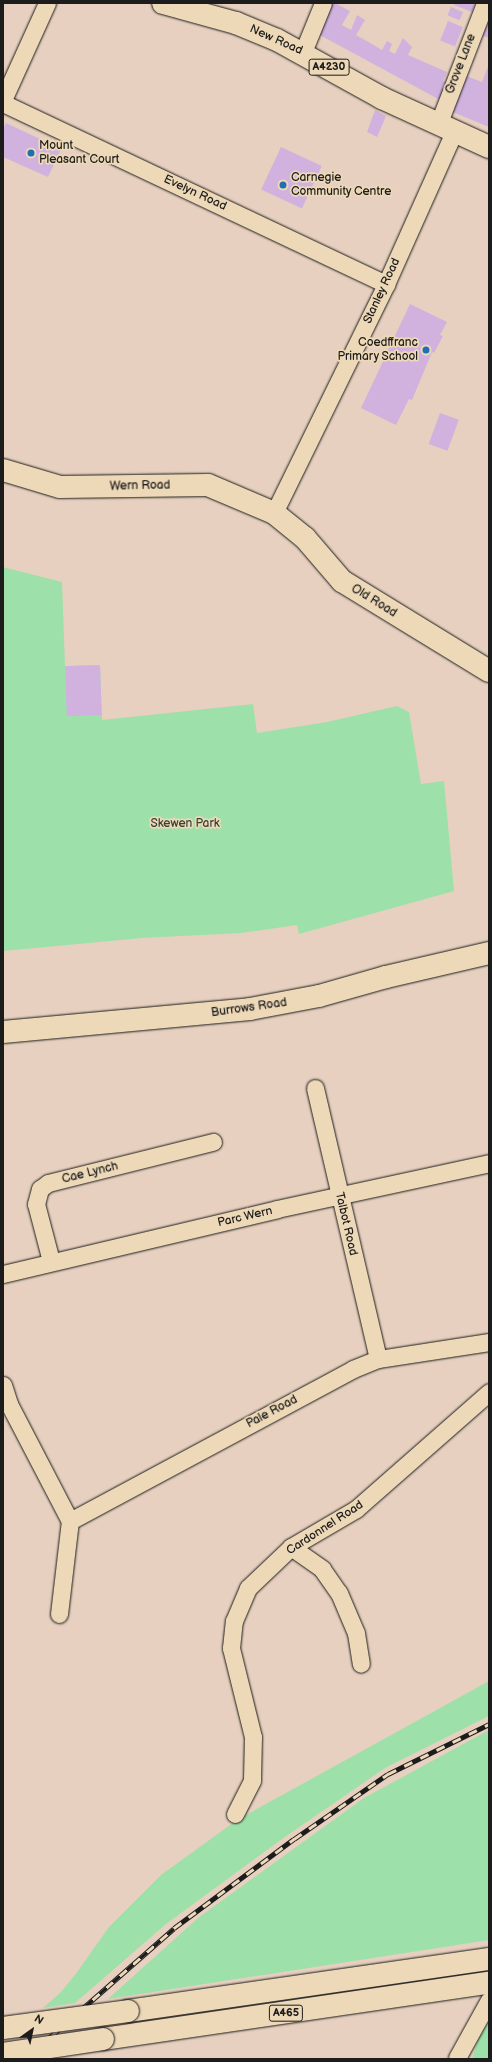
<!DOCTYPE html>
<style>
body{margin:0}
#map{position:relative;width:492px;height:2062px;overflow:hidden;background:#e7d0bf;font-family:"Balsamiq Sans",sans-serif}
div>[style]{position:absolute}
.green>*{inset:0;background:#9ee0aa}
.building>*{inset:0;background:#d1b2df;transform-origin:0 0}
.roads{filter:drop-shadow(0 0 1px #1c1c1c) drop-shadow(0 0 1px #1c1c1c)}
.street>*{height:17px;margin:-8.5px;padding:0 8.5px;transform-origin:8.5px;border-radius:8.5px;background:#edd8b7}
.secondary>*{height:22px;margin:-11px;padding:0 11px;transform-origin:11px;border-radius:11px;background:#edd8b7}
.primary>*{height:22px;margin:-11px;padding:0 11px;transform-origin:11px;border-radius:11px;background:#edd8b7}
.highway>*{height:22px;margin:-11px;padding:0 11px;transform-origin:11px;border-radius:11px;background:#edd8b7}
.rail>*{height:4.5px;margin-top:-2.25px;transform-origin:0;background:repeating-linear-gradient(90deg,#edd8b7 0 9px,#1c1c1c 0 18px);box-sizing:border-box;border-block:1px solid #1c1c1c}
.bridges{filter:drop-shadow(0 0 1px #1c1c1c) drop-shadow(0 0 1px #1c1c1c)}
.highway-bridge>*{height:22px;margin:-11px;padding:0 11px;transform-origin:11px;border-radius:11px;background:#edd8b7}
.dots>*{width:11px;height:11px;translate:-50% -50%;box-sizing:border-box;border:2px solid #edd8b7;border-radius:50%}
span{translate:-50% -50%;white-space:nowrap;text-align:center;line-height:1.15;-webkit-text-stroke:3.5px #edd8b7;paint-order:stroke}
.shield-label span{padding:1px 3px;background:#edd8b7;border:1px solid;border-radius:3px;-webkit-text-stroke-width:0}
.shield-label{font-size:11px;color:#1c1c1c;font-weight:700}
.street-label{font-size:12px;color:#1c1c1c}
.poi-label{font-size:12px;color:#1c1c1c}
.left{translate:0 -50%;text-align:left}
.right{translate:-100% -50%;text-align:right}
.park-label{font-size:12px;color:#364338}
.frame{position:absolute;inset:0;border:4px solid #1c1c1c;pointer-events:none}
.north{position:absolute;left:12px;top:2010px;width:40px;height:40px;-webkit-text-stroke:3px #edd8b7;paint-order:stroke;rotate:33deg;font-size:11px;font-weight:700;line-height:16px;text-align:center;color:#1c1c1c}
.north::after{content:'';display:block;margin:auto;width:14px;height:18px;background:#1c1c1c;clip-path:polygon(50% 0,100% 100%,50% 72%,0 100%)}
</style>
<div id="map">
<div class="green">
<div style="clip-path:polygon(3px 567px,62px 582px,65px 666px,100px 665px,102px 720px,253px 704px,257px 733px,327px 722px,397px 706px,409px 712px,421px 784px,444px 781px,454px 891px,299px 934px,297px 925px,241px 933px,142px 938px,3px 951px)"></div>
<div style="clip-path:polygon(489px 1681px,489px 1716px,385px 1768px,282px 1839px,166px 1924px,75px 2003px,43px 2008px,60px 1993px,75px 1975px,109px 1927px,161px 1875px,237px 1820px)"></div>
<div style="clip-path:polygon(489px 1730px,489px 1940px,108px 1999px,198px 1918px,364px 1798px)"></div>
<div style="clip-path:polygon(489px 2021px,489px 2059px,472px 2059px,480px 2033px)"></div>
</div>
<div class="building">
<div style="clip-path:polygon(329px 3px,335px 3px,350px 11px,342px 25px,351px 30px,357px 15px,365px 20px,356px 35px,372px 44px,382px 50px,387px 41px,392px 44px,389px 51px,395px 54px,403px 38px,412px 47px,408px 55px,447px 72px,443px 81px,447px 83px,440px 100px,318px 34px)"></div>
<div style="clip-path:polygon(455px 3px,475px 3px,472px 12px,454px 5px)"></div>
<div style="left:451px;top:7px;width:13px;height:9px;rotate:23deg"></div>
<div style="clip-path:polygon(489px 13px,489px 38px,481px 35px)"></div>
<div style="left:448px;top:21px;width:16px;height:21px;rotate:22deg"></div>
<div style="clip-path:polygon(489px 64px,489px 127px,450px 111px,464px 75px,482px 82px)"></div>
<div style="clip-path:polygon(375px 110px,386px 116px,377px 137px,367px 132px)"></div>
<div style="clip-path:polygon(6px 123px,61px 149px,48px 177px,3px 157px,3px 129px)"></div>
<div style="left:281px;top:147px;width:45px;height:47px;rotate:25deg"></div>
<div style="clip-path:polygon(410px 304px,447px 322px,440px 335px,443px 336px,434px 353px,432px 352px,412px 400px,409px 399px,396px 425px,361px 408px)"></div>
<div style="left:440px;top:413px;width:20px;height:33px;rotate:20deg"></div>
<div style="left:100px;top:665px;width:50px;height:35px;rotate:88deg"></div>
</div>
<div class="roads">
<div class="street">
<div style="left:303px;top:52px;width:53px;rotate:-67.8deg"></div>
<div style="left:3px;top:100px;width:107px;rotate:-65.6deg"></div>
<div style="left:3px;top:103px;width:424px;rotate:25.3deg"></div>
<div style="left:438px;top:125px;width:131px;rotate:-68.9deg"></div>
<div style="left:274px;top:513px;width:255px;rotate:-63.9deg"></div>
<div style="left:386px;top:284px;width:167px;rotate:-65.9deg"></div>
<div style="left:315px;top:1088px;width:278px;rotate:76.9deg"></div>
<div style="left:51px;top:1261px;width:59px;rotate:-104.7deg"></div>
<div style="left:36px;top:1204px;width:16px;rotate:-75deg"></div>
<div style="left:40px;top:1189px;width:10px;rotate:-37deg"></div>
<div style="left:48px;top:1183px;width:170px;rotate:-14deg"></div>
<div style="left:3px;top:1274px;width:282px;rotate:-13.3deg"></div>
<div style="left:277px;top:1209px;width:217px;rotate:-12.2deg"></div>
<div style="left:3px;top:1385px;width:20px;rotate:72deg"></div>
<div style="left:9px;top:1404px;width:132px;rotate:62.5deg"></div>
<div style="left:70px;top:1521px;width:321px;rotate:-28.2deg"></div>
<div style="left:353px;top:1369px;width:27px;rotate:-22deg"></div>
<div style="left:378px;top:1359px;width:112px;rotate:-8.7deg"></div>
<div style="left:291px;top:1547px;width:38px;rotate:35deg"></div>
<div style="left:322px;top:1569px;width:29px;rotate:55deg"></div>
<div style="left:339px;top:1593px;width:43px;rotate:67deg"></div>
<div style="left:356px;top:1633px;width:31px;rotate:81deg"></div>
<div style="left:59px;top:1614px;width:94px;rotate:-83.3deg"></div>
<div style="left:235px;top:1814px;width:38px;rotate:-63deg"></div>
<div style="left:252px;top:1780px;width:43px;rotate:-88.7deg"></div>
<div style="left:253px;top:1737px;width:92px;rotate:-103.9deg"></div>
<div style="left:231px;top:1648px;width:27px;rotate:-84deg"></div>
<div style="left:234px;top:1621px;width:36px;rotate:-67deg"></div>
<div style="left:248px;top:1588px;width:59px;rotate:-43.6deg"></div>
<div style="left:291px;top:1547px;width:75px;rotate:-30.3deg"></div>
<div style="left:356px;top:1509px;width:177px;rotate:-41.3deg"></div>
<div style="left:457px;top:2058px;width:66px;rotate:-61.1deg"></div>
</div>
<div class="secondary">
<div style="left:3px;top:470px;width:59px;rotate:16.6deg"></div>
<div style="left:60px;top:487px;width:148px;rotate:-0.8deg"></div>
<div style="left:208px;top:485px;width:72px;rotate:23deg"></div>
<div style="left:274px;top:513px;width:40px;rotate:39deg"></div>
<div style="left:305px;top:538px;width:57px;rotate:49.3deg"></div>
<div style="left:342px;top:581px;width:172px;rotate:31.5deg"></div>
<div style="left:3px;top:1032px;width:248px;rotate:-5.3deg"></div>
<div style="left:250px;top:1009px;width:70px;rotate:-10.7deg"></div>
<div style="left:319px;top:996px;width:70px;rotate:-15.8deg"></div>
<div style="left:386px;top:977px;width:106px;rotate:-13.1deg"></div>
</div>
<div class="primary">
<div style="left:163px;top:3px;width:76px;rotate:15.3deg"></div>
<div style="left:236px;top:23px;width:44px;rotate:22.5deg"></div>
<div style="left:277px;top:40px;width:120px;rotate:28.9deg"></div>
<div style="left:382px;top:98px;width:118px;rotate:24.6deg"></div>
</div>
<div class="highway">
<div style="left:128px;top:2011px;width:365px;rotate:-8.2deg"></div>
<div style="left:103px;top:2039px;width:390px;rotate:-8.3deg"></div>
</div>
</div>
<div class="rail">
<div style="left:25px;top:2059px;width:198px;rotate:-41.3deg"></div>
<div style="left:174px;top:1928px;width:149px;rotate:-36.6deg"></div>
<div style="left:294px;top:1839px;width:114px;rotate:-34.7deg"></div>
<div style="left:388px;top:1774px;width:113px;rotate:-26.3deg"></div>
</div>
<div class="bridges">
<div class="highway-bridge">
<div style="left:3px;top:2028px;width:126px;rotate:-7.7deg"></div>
<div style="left:3px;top:2054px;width:101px;rotate:-8.5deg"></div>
</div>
</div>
<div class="dots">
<div style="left:31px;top:153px;background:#1f6fb2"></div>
<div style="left:283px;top:185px;background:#1f6fb2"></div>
<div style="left:426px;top:350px;background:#1f6fb2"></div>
</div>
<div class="shield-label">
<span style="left:329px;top:67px">A4230</span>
<span style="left:286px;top:2013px">A465</span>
</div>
<div class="street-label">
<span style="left:276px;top:40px;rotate:24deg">New Road</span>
<span style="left:461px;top:64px;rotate:-69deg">Grove Lane</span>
<span style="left:195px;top:193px;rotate:25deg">Evelyn Road</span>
<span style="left:382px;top:291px;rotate:-65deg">Stanley Road</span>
<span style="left:140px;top:486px;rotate:-1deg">Wern Road</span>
<span style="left:374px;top:601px;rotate:32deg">Old Road</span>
<span style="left:249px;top:1008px;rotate:-8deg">Burrows Road</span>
<span style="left:90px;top:1173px;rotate:-14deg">Cae Lynch</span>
<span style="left:245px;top:1217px;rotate:-13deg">Parc Wern</span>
<span style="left:346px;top:1224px;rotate:77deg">Talbot Road</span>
<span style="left:272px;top:1412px;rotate:-28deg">Pale Road</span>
<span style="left:325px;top:1528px;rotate:-33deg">Cardonnel Road</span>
</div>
<div class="poi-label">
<span class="left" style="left:39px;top:153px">Mount<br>Pleasant Court</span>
<span class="left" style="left:291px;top:185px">Carnegie<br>Community Centre</span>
<span class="right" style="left:418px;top:350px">Coedffranc<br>Primary School</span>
</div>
<div class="park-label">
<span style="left:185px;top:824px">Skewen Park</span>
</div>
<div class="frame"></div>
<div class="north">N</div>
</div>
